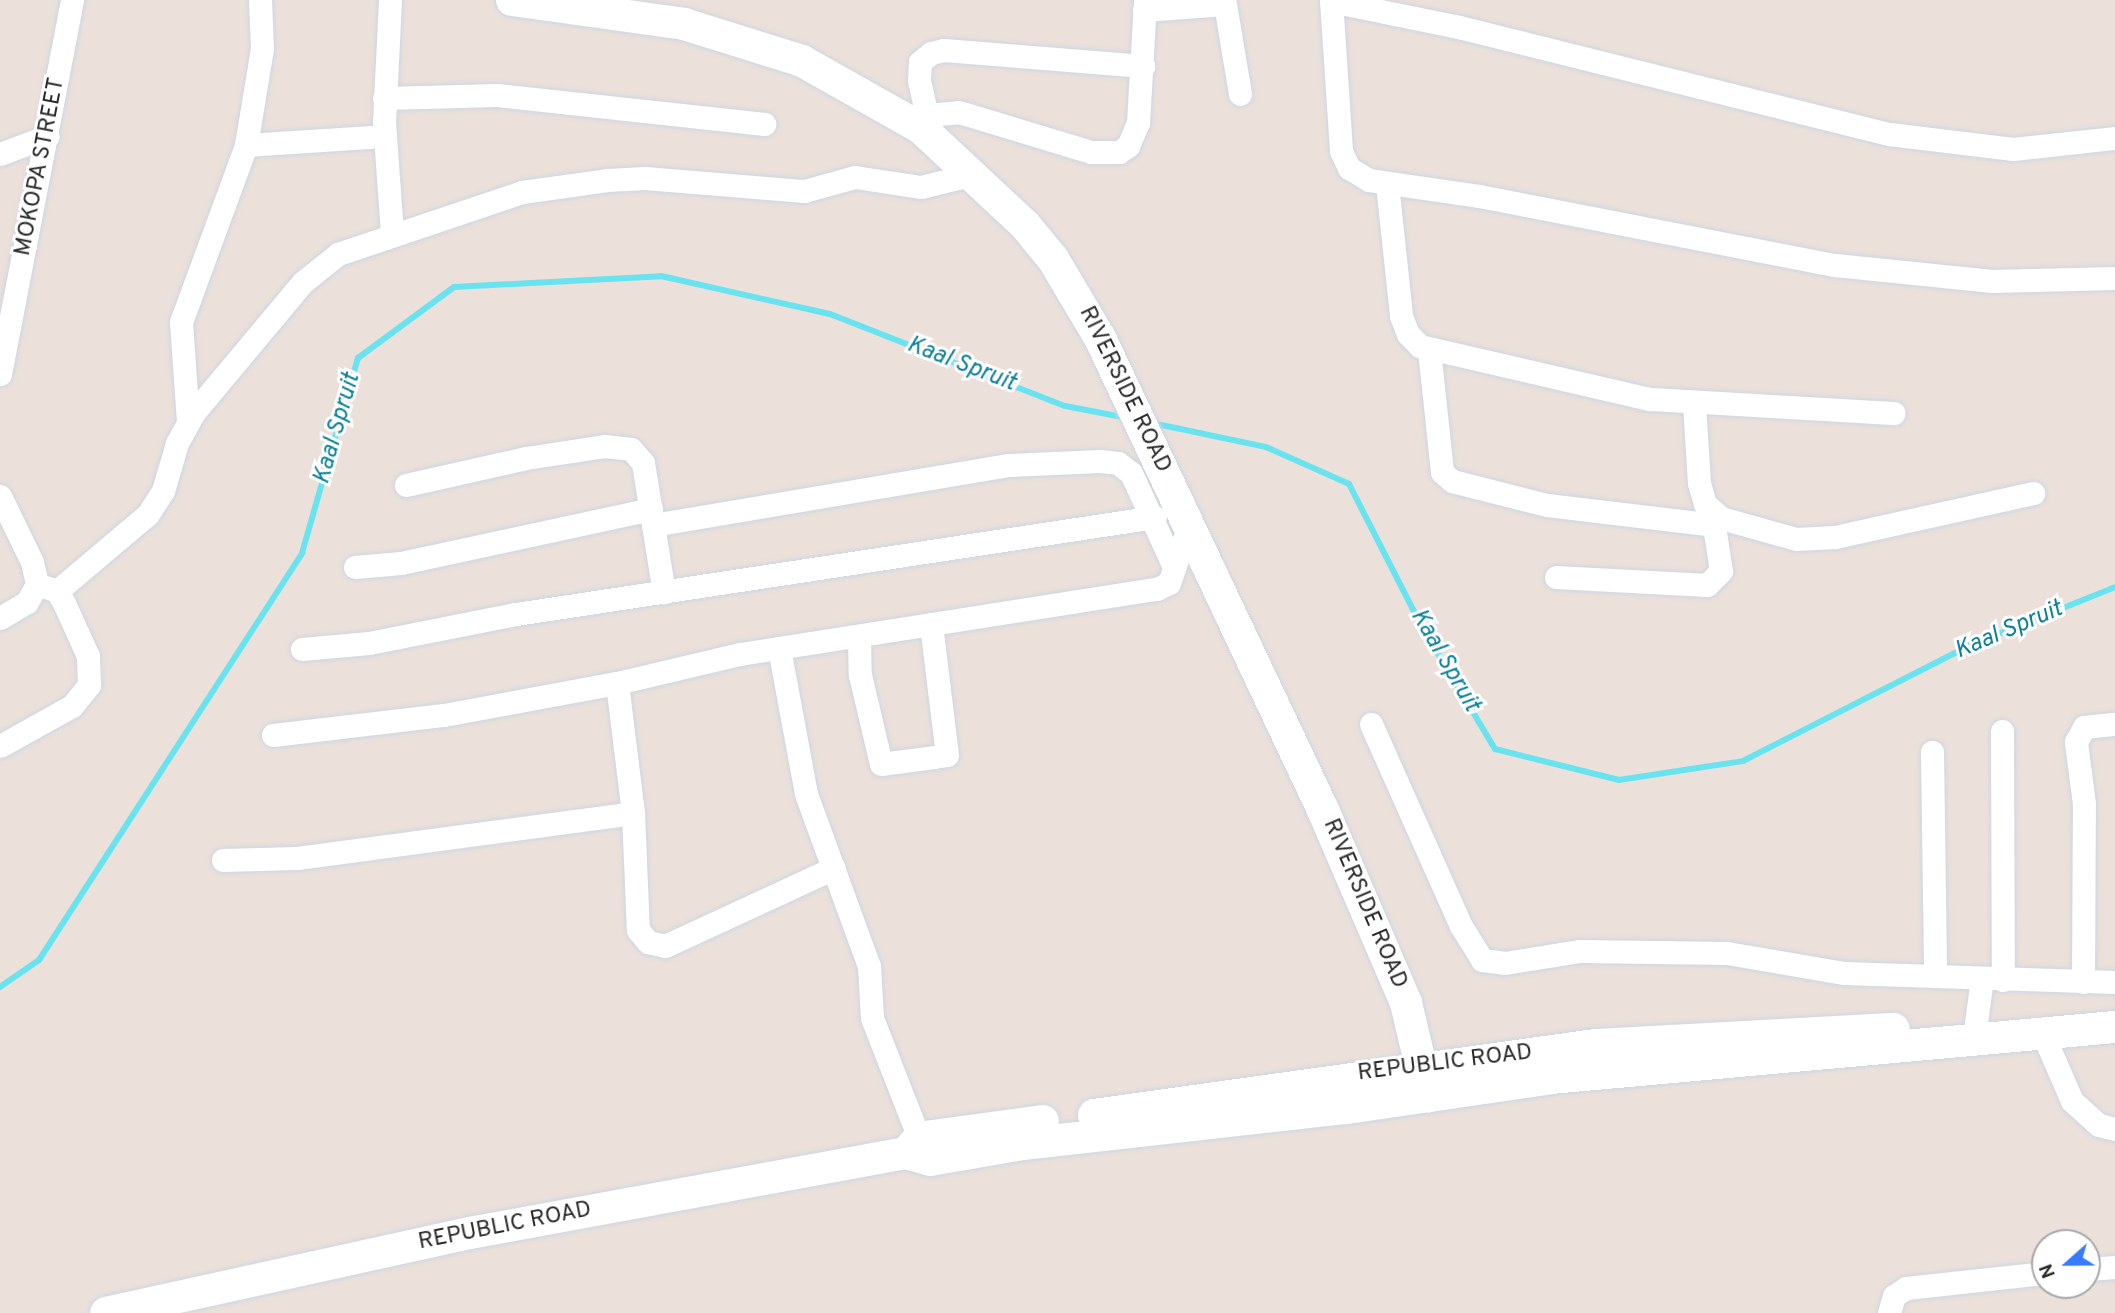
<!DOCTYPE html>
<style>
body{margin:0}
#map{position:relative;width:2115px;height:1313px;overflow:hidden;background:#ebe1da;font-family:Overpass,sans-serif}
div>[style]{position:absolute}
.stream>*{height:6px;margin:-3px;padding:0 3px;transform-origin:3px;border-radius:3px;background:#6ae3f0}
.roads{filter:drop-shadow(0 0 2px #cfd6e2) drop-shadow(0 0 2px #cfd6e2)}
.street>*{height:23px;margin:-11.5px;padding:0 11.5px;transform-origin:11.5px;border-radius:11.5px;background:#fff}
.secondary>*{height:32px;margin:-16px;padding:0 16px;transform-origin:16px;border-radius:16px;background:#fff}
span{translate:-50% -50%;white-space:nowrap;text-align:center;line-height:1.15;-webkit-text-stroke:6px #fff;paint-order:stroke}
.street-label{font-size:23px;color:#282828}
.water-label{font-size:24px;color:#0b8199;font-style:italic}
.north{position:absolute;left:2031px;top:1229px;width:70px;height:70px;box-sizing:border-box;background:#fff;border:2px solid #a9a9a9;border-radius:50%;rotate:249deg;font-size:19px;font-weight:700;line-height:28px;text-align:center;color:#282828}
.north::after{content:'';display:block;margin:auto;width:24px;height:32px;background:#367cfc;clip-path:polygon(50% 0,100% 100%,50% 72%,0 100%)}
</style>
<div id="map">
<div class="stream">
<div style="left:1152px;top:423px;width:116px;rotate:11.9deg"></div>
<div style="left:1266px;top:447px;width:91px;rotate:24deg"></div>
<div style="left:1349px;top:484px;width:161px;rotate:63deg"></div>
<div style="left:1422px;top:627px;width:142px;rotate:59.1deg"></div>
<div style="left:1495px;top:749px;width:128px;rotate:14deg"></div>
<div style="left:1619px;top:780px;width:125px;rotate:-8.7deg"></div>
<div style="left:1743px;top:761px;width:256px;rotate:-27deg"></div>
<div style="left:1971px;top:645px;width:155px;rotate:-21.9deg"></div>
<div style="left:0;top:987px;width:47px;rotate:-34.7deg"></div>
<div style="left:39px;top:960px;width:485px;rotate:-57.1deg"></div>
<div style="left:302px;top:553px;width:203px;rotate:-74deg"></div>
<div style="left:358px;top:358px;width:119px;rotate:-36.5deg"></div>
<div style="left:454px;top:287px;width:207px;rotate:-3deg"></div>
<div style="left:661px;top:276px;width:173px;rotate:12.7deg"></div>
<div style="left:830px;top:314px;width:252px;rotate:21.4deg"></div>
<div style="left:1065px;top:406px;width:64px;rotate:10.8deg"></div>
</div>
<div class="roads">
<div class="street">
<div style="left:390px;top:0;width:122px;rotate:92.8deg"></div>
<div style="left:384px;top:122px;width:111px;rotate:85.9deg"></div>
<div style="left:1331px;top:0;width:151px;rotate:86.2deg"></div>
<div style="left:1341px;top:151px;width:19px;rotate:65deg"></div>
<div style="left:1349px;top:168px;width:23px;rotate:31deg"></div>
<div style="left:1369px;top:180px;width:111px;rotate:8.3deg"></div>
<div style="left:1479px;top:196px;width:363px;rotate:11deg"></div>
<div style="left:1835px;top:265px;width:158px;rotate:5.8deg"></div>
<div style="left:1992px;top:281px;width:123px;rotate:-1.4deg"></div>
<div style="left:1331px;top:1px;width:131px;rotate:11.5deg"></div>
<div style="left:1459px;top:27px;width:443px;rotate:14deg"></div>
<div style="left:1889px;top:134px;width:125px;rotate:6.9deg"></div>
<div style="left:2013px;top:149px;width:103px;rotate:-6.2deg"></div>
<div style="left:1144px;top:10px;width:81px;rotate:-4.2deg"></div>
<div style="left:1225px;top:4px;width:91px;rotate:80.5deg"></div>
<div style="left:384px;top:98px;width:113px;rotate:-1.5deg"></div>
<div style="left:497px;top:95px;width:269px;rotate:6.2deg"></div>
<div style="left:928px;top:121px;width:42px;rotate:-102.4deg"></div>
<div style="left:919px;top:80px;width:18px;rotate:-87deg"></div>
<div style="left:920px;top:62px;width:14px;rotate:-39deg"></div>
<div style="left:931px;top:53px;width:13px;rotate:-13deg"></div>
<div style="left:944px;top:50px;width:200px;rotate:4.6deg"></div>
<div style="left:921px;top:128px;width:22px;rotate:-39deg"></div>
<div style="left:938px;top:114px;width:21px;rotate:-5deg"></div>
<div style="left:959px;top:112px;width:138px;rotate:16.9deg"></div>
<div style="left:1091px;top:152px;width:28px"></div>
<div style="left:1119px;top:152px;width:11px;rotate:-34deg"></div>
<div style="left:1128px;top:146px;width:25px;rotate:-67deg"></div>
<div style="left:1138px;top:123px;width:123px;rotate:-86.7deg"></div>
<div style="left:246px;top:145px;width:138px;rotate:-3.7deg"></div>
<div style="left:0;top:154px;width:51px;rotate:-20.6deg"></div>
<div style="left:1387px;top:184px;width:133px;rotate:83.9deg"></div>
<div style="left:1401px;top:316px;width:19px;rotate:69deg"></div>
<div style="left:1408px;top:334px;width:17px;rotate:45deg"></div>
<div style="left:1420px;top:346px;width:236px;rotate:13deg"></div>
<div style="left:1650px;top:399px;width:244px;rotate:3.3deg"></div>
<div style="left:1429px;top:350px;width:123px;rotate:83.9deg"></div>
<div style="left:1442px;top:472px;width:13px;rotate:42deg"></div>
<div style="left:1452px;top:481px;width:98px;rotate:14.2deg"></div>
<div style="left:1547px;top:505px;width:169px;rotate:6.8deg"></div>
<div style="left:0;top:374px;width:381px;rotate:-79.1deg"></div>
<div style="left:1694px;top:404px;width:79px;rotate:86.4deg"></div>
<div style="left:1699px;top:483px;width:22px;rotate:74deg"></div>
<div style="left:1705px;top:504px;width:21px;rotate:41deg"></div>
<div style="left:1721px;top:518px;width:78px;rotate:15.6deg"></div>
<div style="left:1796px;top:539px;width:39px;rotate:-3deg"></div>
<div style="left:1835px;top:537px;width:203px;rotate:-12.5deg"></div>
<div style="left:188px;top:422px;width:100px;rotate:-94deg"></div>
<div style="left:181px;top:322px;width:189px;rotate:-69.8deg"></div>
<div style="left:246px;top:145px;width:98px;rotate:-80.6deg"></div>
<div style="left:262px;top:48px;width:48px;rotate:-92.4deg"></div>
<div style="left:406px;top:485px;width:123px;rotate:-12.7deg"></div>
<div style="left:526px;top:458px;width:79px;rotate:-8.7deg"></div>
<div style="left:604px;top:446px;width:27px;rotate:6deg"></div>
<div style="left:631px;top:449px;width:18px;rotate:49deg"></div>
<div style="left:643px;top:463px;width:131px;rotate:80.8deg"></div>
<div style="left:0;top:496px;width:73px;rotate:64.1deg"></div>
<div style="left:32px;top:562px;width:23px;rotate:77deg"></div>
<div style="left:37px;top:584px;width:21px;rotate:119deg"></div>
<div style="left:27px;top:602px;width:31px;rotate:149deg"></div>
<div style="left:653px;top:525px;width:361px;rotate:-9.6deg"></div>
<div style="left:1009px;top:465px;width:91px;rotate:-2.5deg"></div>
<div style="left:1100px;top:461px;width:18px;rotate:6deg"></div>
<div style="left:1118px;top:463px;width:16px;rotate:38deg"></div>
<div style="left:1131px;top:473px;width:103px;rotate:65.4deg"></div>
<div style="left:355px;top:567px;width:46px;rotate:-5deg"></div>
<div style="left:401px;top:563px;width:256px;rotate:-12.2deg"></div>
<div style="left:1556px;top:577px;width:151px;rotate:3deg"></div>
<div style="left:1707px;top:585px;width:20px;rotate:-45deg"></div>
<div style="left:1721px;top:571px;width:59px;rotate:-98.8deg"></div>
<div style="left:57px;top:591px;width:119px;rotate:-40.2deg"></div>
<div style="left:148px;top:514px;width:27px;rotate:-57deg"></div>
<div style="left:163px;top:491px;width:50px;rotate:-73.7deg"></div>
<div style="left:177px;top:443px;width:37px;rotate:-61deg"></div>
<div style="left:195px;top:411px;width:168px;rotate:-50.1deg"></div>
<div style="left:303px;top:282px;width:45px;rotate:-38.7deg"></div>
<div style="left:338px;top:254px;width:194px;rotate:-18.6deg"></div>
<div style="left:522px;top:192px;width:86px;rotate:-8deg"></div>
<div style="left:607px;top:180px;width:38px;rotate:-3deg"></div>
<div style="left:645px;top:178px;width:160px;rotate:4.7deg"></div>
<div style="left:804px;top:191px;width:53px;rotate:-15.4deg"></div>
<div style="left:855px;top:177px;width:67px;rotate:8.6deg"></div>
<div style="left:921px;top:187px;width:55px;rotate:-13.8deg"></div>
<div style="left:859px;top:636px;width:39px;rotate:89deg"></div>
<div style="left:860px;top:675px;width:91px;rotate:76.7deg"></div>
<div style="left:881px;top:764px;width:53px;rotate:-7.5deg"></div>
<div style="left:934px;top:757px;width:13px;rotate:-9deg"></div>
<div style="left:947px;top:755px;width:132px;rotate:-97deg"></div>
<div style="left:779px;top:648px;width:148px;rotate:79.5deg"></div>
<div style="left:806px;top:794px;width:183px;rotate:69.9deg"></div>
<div style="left:869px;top:966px;width:52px;rotate:86.7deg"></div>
<div style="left:872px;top:1018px;width:129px;rotate:68.6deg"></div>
<div style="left:302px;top:649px;width:67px;rotate:-5.1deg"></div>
<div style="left:369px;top:643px;width:150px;rotate:-11.2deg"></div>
<div style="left:516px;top:614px;width:646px;rotate:-8.63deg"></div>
<div style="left:617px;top:683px;width:131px;rotate:83deg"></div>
<div style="left:1371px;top:724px;width:221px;rotate:66deg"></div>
<div style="left:1461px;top:926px;width:40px;rotate:58deg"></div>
<div style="left:1482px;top:960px;width:23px;rotate:7deg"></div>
<div style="left:1505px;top:963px;width:76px;rotate:-9.1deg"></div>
<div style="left:1580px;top:951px;width:147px;rotate:0.8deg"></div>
<div style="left:1727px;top:953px;width:119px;rotate:9.7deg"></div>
<div style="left:1844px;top:973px;width:271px;rotate:1.9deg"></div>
<div style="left:2002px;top:731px;width:249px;rotate:89.8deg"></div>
<div style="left:273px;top:735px;width:172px;rotate:-6.7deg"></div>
<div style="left:444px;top:715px;width:176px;rotate:-10.5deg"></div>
<div style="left:617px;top:683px;width:126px;rotate:-13.3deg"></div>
<div style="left:740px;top:654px;width:422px;rotate:-8.9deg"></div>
<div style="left:1157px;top:589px;width:13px;rotate:-27deg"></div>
<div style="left:1169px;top:583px;width:61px;rotate:-71deg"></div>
<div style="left:0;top:746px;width:82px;rotate:-29.1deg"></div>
<div style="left:72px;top:706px;width:27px;rotate:-51deg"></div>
<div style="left:89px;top:685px;width:29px;rotate:-92deg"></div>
<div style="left:88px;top:656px;width:58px;rotate:-114.4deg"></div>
<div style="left:64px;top:603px;width:14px;rotate:-120deg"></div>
<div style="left:57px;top:591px;width:21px;rotate:-161deg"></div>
<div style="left:1932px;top:752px;width:224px;rotate:89.2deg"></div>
<div style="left:223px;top:860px;width:74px;rotate:-1.5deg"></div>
<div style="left:297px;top:858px;width:339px;rotate:-7.6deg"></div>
<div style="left:633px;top:813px;width:117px;rotate:87.6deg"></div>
<div style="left:638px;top:930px;width:16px;rotate:50deg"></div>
<div style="left:648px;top:942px;width:17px;rotate:13deg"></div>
<div style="left:665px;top:946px;width:186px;rotate:-24.8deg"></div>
<div style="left:2083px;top:982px;width:178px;rotate:-89.7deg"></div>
<div style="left:2084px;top:804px;width:63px;rotate:-97.4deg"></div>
<div style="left:2076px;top:742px;width:17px;rotate:-62deg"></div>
<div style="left:2084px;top:727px;width:31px;rotate:-6deg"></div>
<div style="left:1975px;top:1030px;width:52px;rotate:-82.3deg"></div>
<div style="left:2042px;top:1032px;width:75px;rotate:66.5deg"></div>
<div style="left:2072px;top:1101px;width:36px;rotate:42deg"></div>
<div style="left:2099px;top:1125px;width:16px;rotate:14deg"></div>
<div style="left:2087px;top:1269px;width:28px;rotate:-4deg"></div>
<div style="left:1889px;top:1313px;width:18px;rotate:-74deg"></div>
<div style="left:1894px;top:1296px;width:14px;rotate:-34deg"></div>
<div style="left:1906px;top:1288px;width:140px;rotate:-6.2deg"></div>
</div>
<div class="secondary">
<div style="left:512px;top:0;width:174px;rotate:7.9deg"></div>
<div style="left:684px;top:24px;width:124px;rotate:17.4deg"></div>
<div style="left:802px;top:61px;width:137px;rotate:29.4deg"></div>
<div style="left:921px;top:128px;width:142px;rotate:43deg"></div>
<div style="left:1025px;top:225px;width:44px;rotate:50.5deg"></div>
<div style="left:1053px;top:259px;width:92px;rotate:59.3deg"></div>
<div style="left:1100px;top:338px;width:522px;rotate:64.71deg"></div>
<div style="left:1323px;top:810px;width:210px;rotate:66.7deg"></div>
<div style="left:1406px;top:1003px;width:96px;rotate:76.7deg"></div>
<div style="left:1094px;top:1115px;width:506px;rotate:-7.95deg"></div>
<div style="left:1595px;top:1045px;width:299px;rotate:-3.1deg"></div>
<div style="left:906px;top:1153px;width:20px;rotate:-49deg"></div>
<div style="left:919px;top:1138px;width:125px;rotate:-7.8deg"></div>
<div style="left:106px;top:1313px;width:373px;rotate:-12.4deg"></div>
<div style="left:470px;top:1233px;width:443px;rotate:-10.4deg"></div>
<div style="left:906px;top:1153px;width:25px;rotate:16deg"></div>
<div style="left:930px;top:1160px;width:94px;rotate:-9.8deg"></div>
<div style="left:1023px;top:1144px;width:325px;rotate:-6.4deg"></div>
<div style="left:1346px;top:1108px;width:207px;rotate:-8.3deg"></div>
<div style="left:1551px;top:1078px;width:566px;rotate:-5.17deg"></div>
</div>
</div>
<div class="street-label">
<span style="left:41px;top:167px;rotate:-79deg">MOKOPA STREET</span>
<span style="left:1124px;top:390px;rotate:64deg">RIVERSIDE ROAD</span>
<span style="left:1364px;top:904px;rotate:67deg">RIVERSIDE ROAD</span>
<span style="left:1445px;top:1064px;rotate:-7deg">REPUBLIC ROAD</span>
<span style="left:505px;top:1227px;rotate:-11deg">REPUBLIC ROAD</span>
</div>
<div class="water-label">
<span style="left:961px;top:365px;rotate:21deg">Kaal Spruit</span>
<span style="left:338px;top:429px;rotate:-74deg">Kaal Spruit</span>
<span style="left:2009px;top:631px;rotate:-23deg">Kaal Spruit</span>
<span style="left:1444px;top:661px;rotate:60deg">Kaal Spruit</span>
</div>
<div class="north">N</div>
</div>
